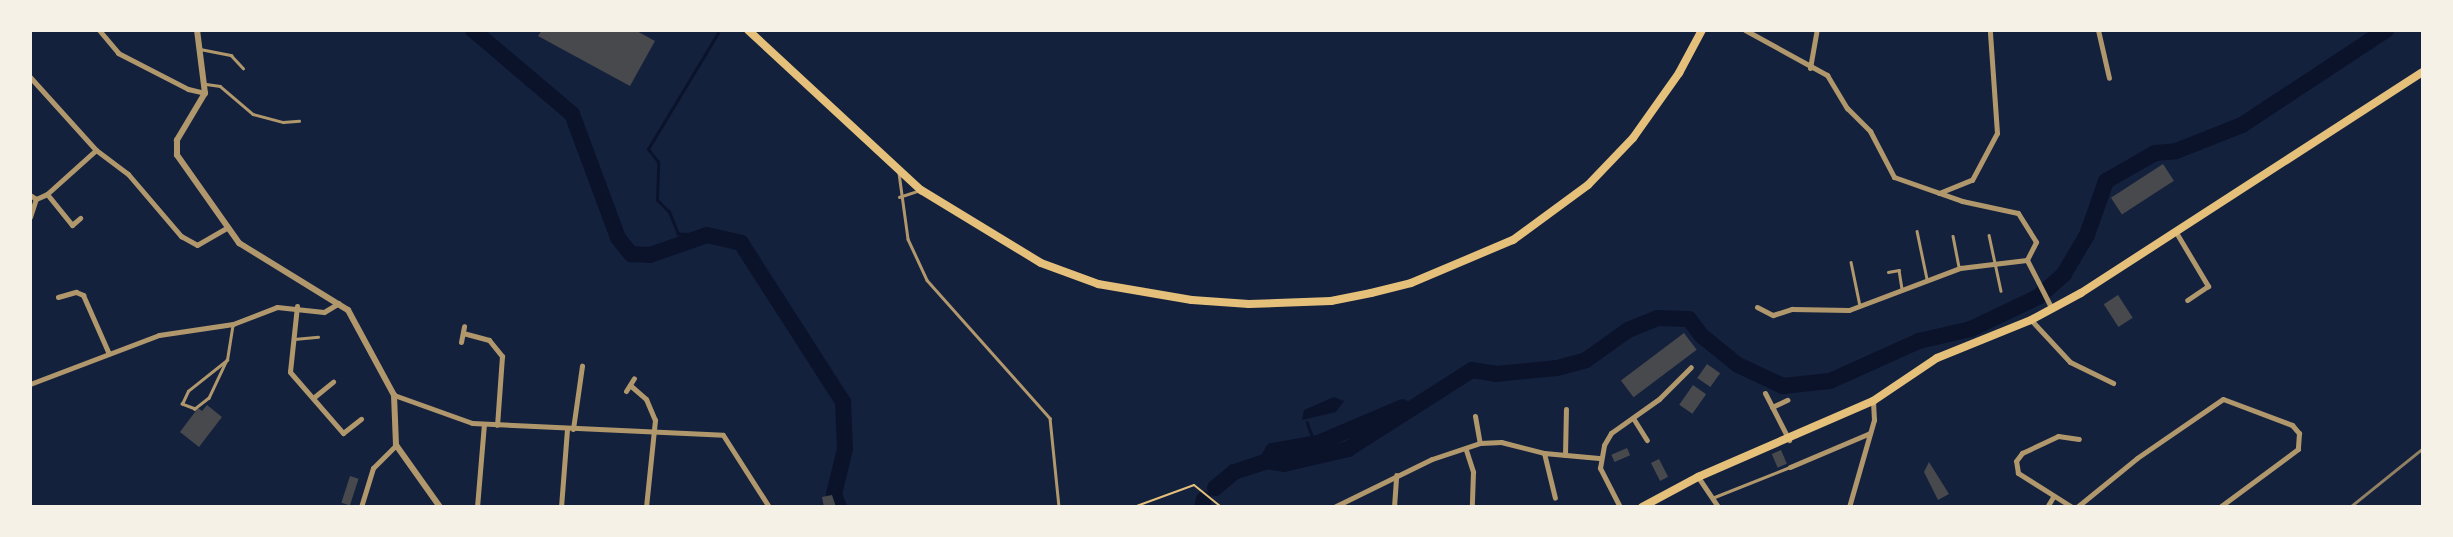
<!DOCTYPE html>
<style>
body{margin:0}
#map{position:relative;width:2453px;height:537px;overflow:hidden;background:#14213d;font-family:"Titillium Web",sans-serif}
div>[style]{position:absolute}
.water>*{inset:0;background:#0b132b}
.stream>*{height:2.5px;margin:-1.25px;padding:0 1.25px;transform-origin:1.25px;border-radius:1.25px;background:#0b132b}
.river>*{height:16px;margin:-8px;padding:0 8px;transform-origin:8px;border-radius:8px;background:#0b132b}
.building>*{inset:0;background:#48494c;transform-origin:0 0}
.path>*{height:2px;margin:-1px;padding:0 1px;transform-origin:1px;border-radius:1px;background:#e5c07b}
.service>*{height:2.5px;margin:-1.25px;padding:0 1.25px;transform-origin:1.25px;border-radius:1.25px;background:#b1986c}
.minor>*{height:5px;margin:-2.5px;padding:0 2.5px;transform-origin:2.5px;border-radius:2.5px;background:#b1986c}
.tertiary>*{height:6px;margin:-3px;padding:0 3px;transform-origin:3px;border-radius:3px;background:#b1986c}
.primary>*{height:8px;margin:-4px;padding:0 4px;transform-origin:4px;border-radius:4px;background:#e5c07b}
.rail>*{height:2.5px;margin:-1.25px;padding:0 1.25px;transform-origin:1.25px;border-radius:1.25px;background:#918062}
span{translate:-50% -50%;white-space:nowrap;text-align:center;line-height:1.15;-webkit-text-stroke:5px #f6f1e7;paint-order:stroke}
.frame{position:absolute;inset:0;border:32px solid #f6f1e7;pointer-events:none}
</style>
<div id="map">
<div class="water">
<div style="clip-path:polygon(1334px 397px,1344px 401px,1336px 412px,1302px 420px,1304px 410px)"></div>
</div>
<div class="stream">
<div style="left:707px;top:235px;width:29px;rotate:-178deg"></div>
<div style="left:678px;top:234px;width:24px;rotate:-112deg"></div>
<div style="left:669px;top:212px;width:17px;rotate:-135deg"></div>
<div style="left:657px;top:200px;width:38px;rotate:-88deg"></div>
<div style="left:658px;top:162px;width:16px;rotate:-128deg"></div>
<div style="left:648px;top:149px;width:135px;rotate:-58.9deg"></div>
<div style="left:1307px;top:422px;width:23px;rotate:70deg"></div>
</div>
<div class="river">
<div style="left:473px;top:30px;width:130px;rotate:40.3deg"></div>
<div style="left:572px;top:114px;width:132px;rotate:69.6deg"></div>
<div style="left:618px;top:238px;width:21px;rotate:51deg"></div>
<div style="left:631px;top:254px;width:19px;rotate:3deg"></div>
<div style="left:650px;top:255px;width:60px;rotate:-19.3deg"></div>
<div style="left:707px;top:235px;width:35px;rotate:13deg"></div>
<div style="left:741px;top:243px;width:189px;rotate:57.3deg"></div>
<div style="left:843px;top:402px;width:47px;rotate:87.6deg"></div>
<div style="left:845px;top:449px;width:46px;rotate:103.7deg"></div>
<div style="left:834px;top:494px;width:14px;rotate:69deg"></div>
<div style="left:1267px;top:461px;width:12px;rotate:-59deg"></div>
<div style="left:1273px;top:451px;width:46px;rotate:-10.1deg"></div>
<div style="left:1318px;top:443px;width:92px;rotate:-23deg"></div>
<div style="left:1215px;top:488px;width:25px;rotate:-40deg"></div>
<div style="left:1234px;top:472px;width:35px;rotate:-18deg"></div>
<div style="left:1267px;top:461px;width:17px;rotate:10deg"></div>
<div style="left:1284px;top:464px;width:66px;rotate:-13.2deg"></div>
<div style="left:1348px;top:449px;width:147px;rotate:-32.5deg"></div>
<div style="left:1472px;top:370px;width:24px;rotate:9deg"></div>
<div style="left:1496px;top:374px;width:61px;rotate:-5.6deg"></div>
<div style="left:1557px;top:368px;width:30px;rotate:-15deg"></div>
<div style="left:1586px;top:360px;width:52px;rotate:-35.5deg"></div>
<div style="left:1628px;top:330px;width:32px;rotate:-22deg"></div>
<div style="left:1658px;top:318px;width:31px;rotate:2deg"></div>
<div style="left:1689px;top:319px;width:21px;rotate:53deg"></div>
<div style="left:1702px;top:336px;width:46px;rotate:38.9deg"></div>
<div style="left:1738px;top:365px;width:50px;rotate:25deg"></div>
<div style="left:1783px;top:386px;width:47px;rotate:-6.1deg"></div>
<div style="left:1830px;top:381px;width:98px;rotate:-24.2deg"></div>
<div style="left:1919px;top:341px;width:53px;rotate:-13deg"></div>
<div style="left:1971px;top:329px;width:74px;rotate:-25.5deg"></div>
<div style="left:2038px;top:297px;width:35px;rotate:-41deg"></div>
<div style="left:2064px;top:274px;width:45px;rotate:-59.5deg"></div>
<div style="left:2087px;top:235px;width:57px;rotate:-70.6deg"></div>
<div style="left:2106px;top:181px;width:56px;rotate:-29.7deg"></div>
<div style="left:2155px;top:153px;width:21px;rotate:-5deg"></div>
<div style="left:2176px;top:151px;width:71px;rotate:-21.5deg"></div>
<div style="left:2242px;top:125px;width:173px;rotate:-33.4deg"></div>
<div style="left:1202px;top:507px;width:8px;rotate:-76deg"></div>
</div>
<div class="building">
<div style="clip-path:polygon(542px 30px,635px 30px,655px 41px,630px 86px,538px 36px)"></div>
<div style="left:2163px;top:164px;width:20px;height:62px;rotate:57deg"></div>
<div style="left:2118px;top:295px;width:27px;height:17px;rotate:57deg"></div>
<div style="left:1684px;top:333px;width:21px;height:79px;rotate:53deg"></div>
<div style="left:1707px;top:364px;width:16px;height:17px;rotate:35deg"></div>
<div style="left:1693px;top:385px;width:16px;height:24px;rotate:35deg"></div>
<div style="clip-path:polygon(207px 405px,222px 417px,199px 447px,180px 432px,198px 408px,202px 411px)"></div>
<div style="left:1627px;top:448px;width:8px;height:17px;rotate:67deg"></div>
<div style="left:1781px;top:450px;width:15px;height:10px;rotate:67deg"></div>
<div style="left:1659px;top:459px;width:20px;height:9px;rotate:63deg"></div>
<div style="clip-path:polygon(1929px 462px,1949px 494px,1938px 500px,1924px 472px)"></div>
<div style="left:350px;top:476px;width:9px;height:28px;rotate:18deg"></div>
<div style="clip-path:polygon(832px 495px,836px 507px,824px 507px,822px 497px)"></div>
</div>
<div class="path">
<div style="left:1134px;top:507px;width:64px;rotate:-20.1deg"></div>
<div style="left:1194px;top:485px;width:35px;rotate:39deg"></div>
</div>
<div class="service">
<div style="left:200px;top:49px;width:32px;rotate:11deg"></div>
<div style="left:231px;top:55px;width:18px;rotate:47deg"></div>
<div style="left:206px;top:84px;width:14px;rotate:8deg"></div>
<div style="left:220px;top:86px;width:43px;rotate:40.3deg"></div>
<div style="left:253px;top:114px;width:31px;rotate:15deg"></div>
<div style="left:283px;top:122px;width:16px;rotate:-4deg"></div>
<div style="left:899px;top:173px;width:67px;rotate:82.2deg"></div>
<div style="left:908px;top:239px;width:45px;rotate:65.1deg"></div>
<div style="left:927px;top:280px;width:185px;rotate:48.3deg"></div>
<div style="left:1050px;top:418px;width:89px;rotate:84.2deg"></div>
<div style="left:899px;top:197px;width:20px;rotate:-18deg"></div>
<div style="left:1917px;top:231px;width:49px;rotate:78.2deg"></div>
<div style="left:1989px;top:235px;width:57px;rotate:77.9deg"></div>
<div style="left:1953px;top:236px;width:32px;rotate:79deg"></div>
<div style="left:1851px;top:262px;width:45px;rotate:78.4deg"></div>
<div style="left:1888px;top:272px;width:11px;rotate:-10deg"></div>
<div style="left:1899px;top:270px;width:19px;rotate:81deg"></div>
<div style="left:294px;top:339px;width:24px;rotate:-5deg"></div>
<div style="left:227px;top:360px;width:42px;rotate:115.3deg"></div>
<div style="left:209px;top:398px;width:18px;rotate:142deg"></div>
<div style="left:195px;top:409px;width:14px;rotate:-159deg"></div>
<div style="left:182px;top:404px;width:14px;rotate:-65deg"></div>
<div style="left:188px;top:391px;width:50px;rotate:-38.5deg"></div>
<div style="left:227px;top:360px;width:36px;rotate:-81deg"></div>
<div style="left:1712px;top:498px;width:84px;rotate:-21.7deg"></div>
</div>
<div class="minor">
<div style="left:99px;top:30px;width:30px;rotate:50deg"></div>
<div style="left:118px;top:53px;width:79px;rotate:27.2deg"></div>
<div style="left:188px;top:89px;width:17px;rotate:13deg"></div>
<div style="left:1745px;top:30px;width:94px;rotate:28.8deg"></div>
<div style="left:1827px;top:75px;width:39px;rotate:59deg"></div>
<div style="left:1847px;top:108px;width:33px;rotate:45deg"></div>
<div style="left:1870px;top:131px;width:52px;rotate:62.4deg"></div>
<div style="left:1894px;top:177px;width:72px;rotate:19.4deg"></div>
<div style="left:1962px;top:201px;width:57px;rotate:12.1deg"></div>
<div style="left:2018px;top:213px;width:34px;rotate:58deg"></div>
<div style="left:2036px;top:242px;width:20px;rotate:117deg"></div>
<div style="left:2027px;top:260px;width:55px;rotate:63deg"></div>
<div style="left:2098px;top:30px;width:49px;rotate:77.1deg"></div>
<div style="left:1810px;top:68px;width:39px;rotate:-80deg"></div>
<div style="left:30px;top:77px;width:98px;rotate:47.9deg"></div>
<div style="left:96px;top:150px;width:40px;rotate:37deg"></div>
<div style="left:128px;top:174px;width:82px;rotate:49.5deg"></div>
<div style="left:181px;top:236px;width:18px;rotate:29deg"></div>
<div style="left:197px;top:245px;width:34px;rotate:-30deg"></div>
<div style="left:1939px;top:193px;width:35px;rotate:-22deg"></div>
<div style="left:1972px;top:180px;width:53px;rotate:-62deg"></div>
<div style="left:1997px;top:133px;width:101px;rotate:-94deg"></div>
<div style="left:47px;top:194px;width:40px;rotate:51deg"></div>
<div style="left:72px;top:225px;width:11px;rotate:-41deg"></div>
<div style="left:30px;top:195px;width:7px;rotate:34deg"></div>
<div style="left:36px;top:199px;width:12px;rotate:-24deg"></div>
<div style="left:47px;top:194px;width:66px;rotate:-41.9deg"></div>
<div style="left:30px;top:217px;width:19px;rotate:-72deg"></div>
<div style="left:2177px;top:234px;width:61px;rotate:59.2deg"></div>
<div style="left:2208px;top:286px;width:25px;rotate:146deg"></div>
<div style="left:58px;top:297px;width:19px;rotate:-16deg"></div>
<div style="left:76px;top:292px;width:8px;rotate:23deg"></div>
<div style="left:83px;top:295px;width:64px;rotate:66.2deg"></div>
<div style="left:297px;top:306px;width:66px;rotate:96.1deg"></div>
<div style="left:290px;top:372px;width:81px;rotate:49deg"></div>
<div style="left:343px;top:433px;width:23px;rotate:-38deg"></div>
<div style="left:1757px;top:307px;width:18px;rotate:27deg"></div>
<div style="left:1773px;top:315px;width:20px;rotate:-18deg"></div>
<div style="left:1792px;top:309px;width:57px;rotate:1deg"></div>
<div style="left:1849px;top:310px;width:119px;rotate:-20.7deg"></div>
<div style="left:1960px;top:268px;width:67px;rotate:-6.8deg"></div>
<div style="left:2031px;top:320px;width:57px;rotate:47.1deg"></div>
<div style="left:2070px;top:362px;width:48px;rotate:26deg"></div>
<div style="left:463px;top:333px;width:27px;rotate:15deg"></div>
<div style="left:489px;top:340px;width:21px;rotate:51deg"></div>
<div style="left:502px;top:356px;width:69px;rotate:94.1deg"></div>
<div style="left:461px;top:342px;width:16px;rotate:-79deg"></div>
<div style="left:30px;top:384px;width:138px;rotate:-20.8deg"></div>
<div style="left:159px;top:335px;width:75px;rotate:-8.5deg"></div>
<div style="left:233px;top:324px;width:47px;rotate:-21.1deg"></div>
<div style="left:277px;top:307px;width:47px;rotate:6.1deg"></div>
<div style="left:324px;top:312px;width:17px;rotate:-31deg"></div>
<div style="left:631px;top:386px;width:20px;rotate:41deg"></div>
<div style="left:646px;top:399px;width:23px;rotate:67deg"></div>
<div style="left:655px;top:420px;width:87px;rotate:95.9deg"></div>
<div style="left:626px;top:391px;width:15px;rotate:-58deg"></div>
<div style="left:1765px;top:393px;width:53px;rotate:62.9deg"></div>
<div style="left:394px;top:395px;width:83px;rotate:19.7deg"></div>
<div style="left:472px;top:423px;width:251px;rotate:2.7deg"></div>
<div style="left:723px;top:435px;width:85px;rotate:57.4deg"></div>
<div style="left:313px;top:398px;width:26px;rotate:-39deg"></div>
<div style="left:1772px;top:407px;width:17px;rotate:-25deg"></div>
<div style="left:1475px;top:416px;width:27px;rotate:80deg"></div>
<div style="left:1633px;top:418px;width:26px;rotate:58deg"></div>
<div style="left:573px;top:429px;width:64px;rotate:-81.9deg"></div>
<div style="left:1466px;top:450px;width:23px;rotate:72deg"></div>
<div style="left:1473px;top:472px;width:35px;rotate:92deg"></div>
<div style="left:1544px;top:453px;width:46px;rotate:76.3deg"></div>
<div style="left:1565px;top:455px;width:46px;rotate:-88.8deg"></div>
<div style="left:1790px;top:467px;width:87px;rotate:-23deg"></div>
<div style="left:1698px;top:477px;width:36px;rotate:56deg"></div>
<div style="left:361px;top:507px;width:41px;rotate:-72.9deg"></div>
<div style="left:373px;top:468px;width:33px;rotate:-45deg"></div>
<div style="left:477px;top:507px;width:83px;rotate:-85.2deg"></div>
<div style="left:561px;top:507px;width:78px;rotate:-85.6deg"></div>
<div style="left:1334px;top:507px;width:109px;rotate:-26.1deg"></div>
<div style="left:1432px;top:459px;width:51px;rotate:-18.4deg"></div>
<div style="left:1480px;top:443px;width:21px;rotate:-3deg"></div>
<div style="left:1501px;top:442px;width:44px;rotate:14.3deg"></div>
<div style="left:1544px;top:453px;width:55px;rotate:5.2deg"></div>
<div style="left:1394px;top:507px;width:32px;rotate:-86deg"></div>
<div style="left:1620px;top:507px;width:44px;rotate:-117.1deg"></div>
<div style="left:1600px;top:468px;width:23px;rotate:-80deg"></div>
<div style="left:1604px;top:445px;width:14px;rotate:-60deg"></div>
<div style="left:1611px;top:433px;width:59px;rotate:-35.3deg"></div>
<div style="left:1659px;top:399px;width:45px;rotate:-45deg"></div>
<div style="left:1849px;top:507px;width:91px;rotate:-74deg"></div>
<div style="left:1874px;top:420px;width:19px;rotate:-93deg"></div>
<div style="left:2047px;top:507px;width:12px;rotate:-59deg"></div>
<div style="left:2072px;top:507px;width:64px;rotate:-147.8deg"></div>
<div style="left:2018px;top:473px;width:12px;rotate:-99deg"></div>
<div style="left:2016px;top:461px;width:10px;rotate:-53deg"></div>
<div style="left:2022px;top:453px;width:40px;rotate:-25deg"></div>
<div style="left:2058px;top:436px;width:21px;rotate:8deg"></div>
<div style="left:2077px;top:507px;width:77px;rotate:-39.2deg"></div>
<div style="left:2137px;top:458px;width:104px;rotate:-34.5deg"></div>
<div style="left:2223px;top:399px;width:74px;rotate:20.6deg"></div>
<div style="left:2292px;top:425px;width:11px;rotate:49deg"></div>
<div style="left:2299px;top:433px;width:16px;rotate:94deg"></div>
<div style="left:2298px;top:449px;width:97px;rotate:143.4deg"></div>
</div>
<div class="tertiary">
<div style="left:197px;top:30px;width:64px;rotate:82.8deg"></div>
<div style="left:205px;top:93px;width:55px;rotate:120.8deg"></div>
<div style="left:177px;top:140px;width:15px;rotate:90deg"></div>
<div style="left:177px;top:155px;width:108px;rotate:54.8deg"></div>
<div style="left:239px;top:243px;width:128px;rotate:31.6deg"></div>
<div style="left:348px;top:310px;width:97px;rotate:61.6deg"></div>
<div style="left:394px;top:395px;width:50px;rotate:87.7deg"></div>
<div style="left:396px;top:445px;width:76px;rotate:54.6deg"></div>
</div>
<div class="primary">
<div style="left:748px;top:30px;width:236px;rotate:42.8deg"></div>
<div style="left:921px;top:190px;width:140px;rotate:31.3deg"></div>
<div style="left:1041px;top:263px;width:61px;rotate:20.2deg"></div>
<div style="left:1098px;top:284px;width:95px;rotate:9.7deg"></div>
<div style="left:1192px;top:300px;width:57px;rotate:4deg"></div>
<div style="left:1249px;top:304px;width:82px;rotate:-2.1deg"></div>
<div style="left:1331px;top:301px;width:41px;rotate:-11.3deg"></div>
<div style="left:1371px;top:293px;width:41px;rotate:-14deg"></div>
<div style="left:1411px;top:283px;width:111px;rotate:-22.9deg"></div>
<div style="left:1513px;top:240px;width:93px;rotate:-36.3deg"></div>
<div style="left:1588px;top:185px;width:65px;rotate:-46.2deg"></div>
<div style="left:1633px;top:138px;width:80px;rotate:-54.7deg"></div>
<div style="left:1679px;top:73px;width:49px;rotate:-61.9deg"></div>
<div style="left:1642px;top:507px;width:64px;rotate:-28.2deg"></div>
<div style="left:1698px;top:477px;width:191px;rotate:-23.5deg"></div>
<div style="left:1873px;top:401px;width:77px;rotate:-33.9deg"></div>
<div style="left:1937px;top:358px;width:101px;rotate:-22deg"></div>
<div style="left:2031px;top:320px;width:57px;rotate:-28.4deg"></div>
<div style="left:2081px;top:293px;width:407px;rotate:-32.9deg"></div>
</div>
<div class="rail">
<div style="left:2350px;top:507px;width:94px;rotate:-38.9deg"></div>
</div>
<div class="frame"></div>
</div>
